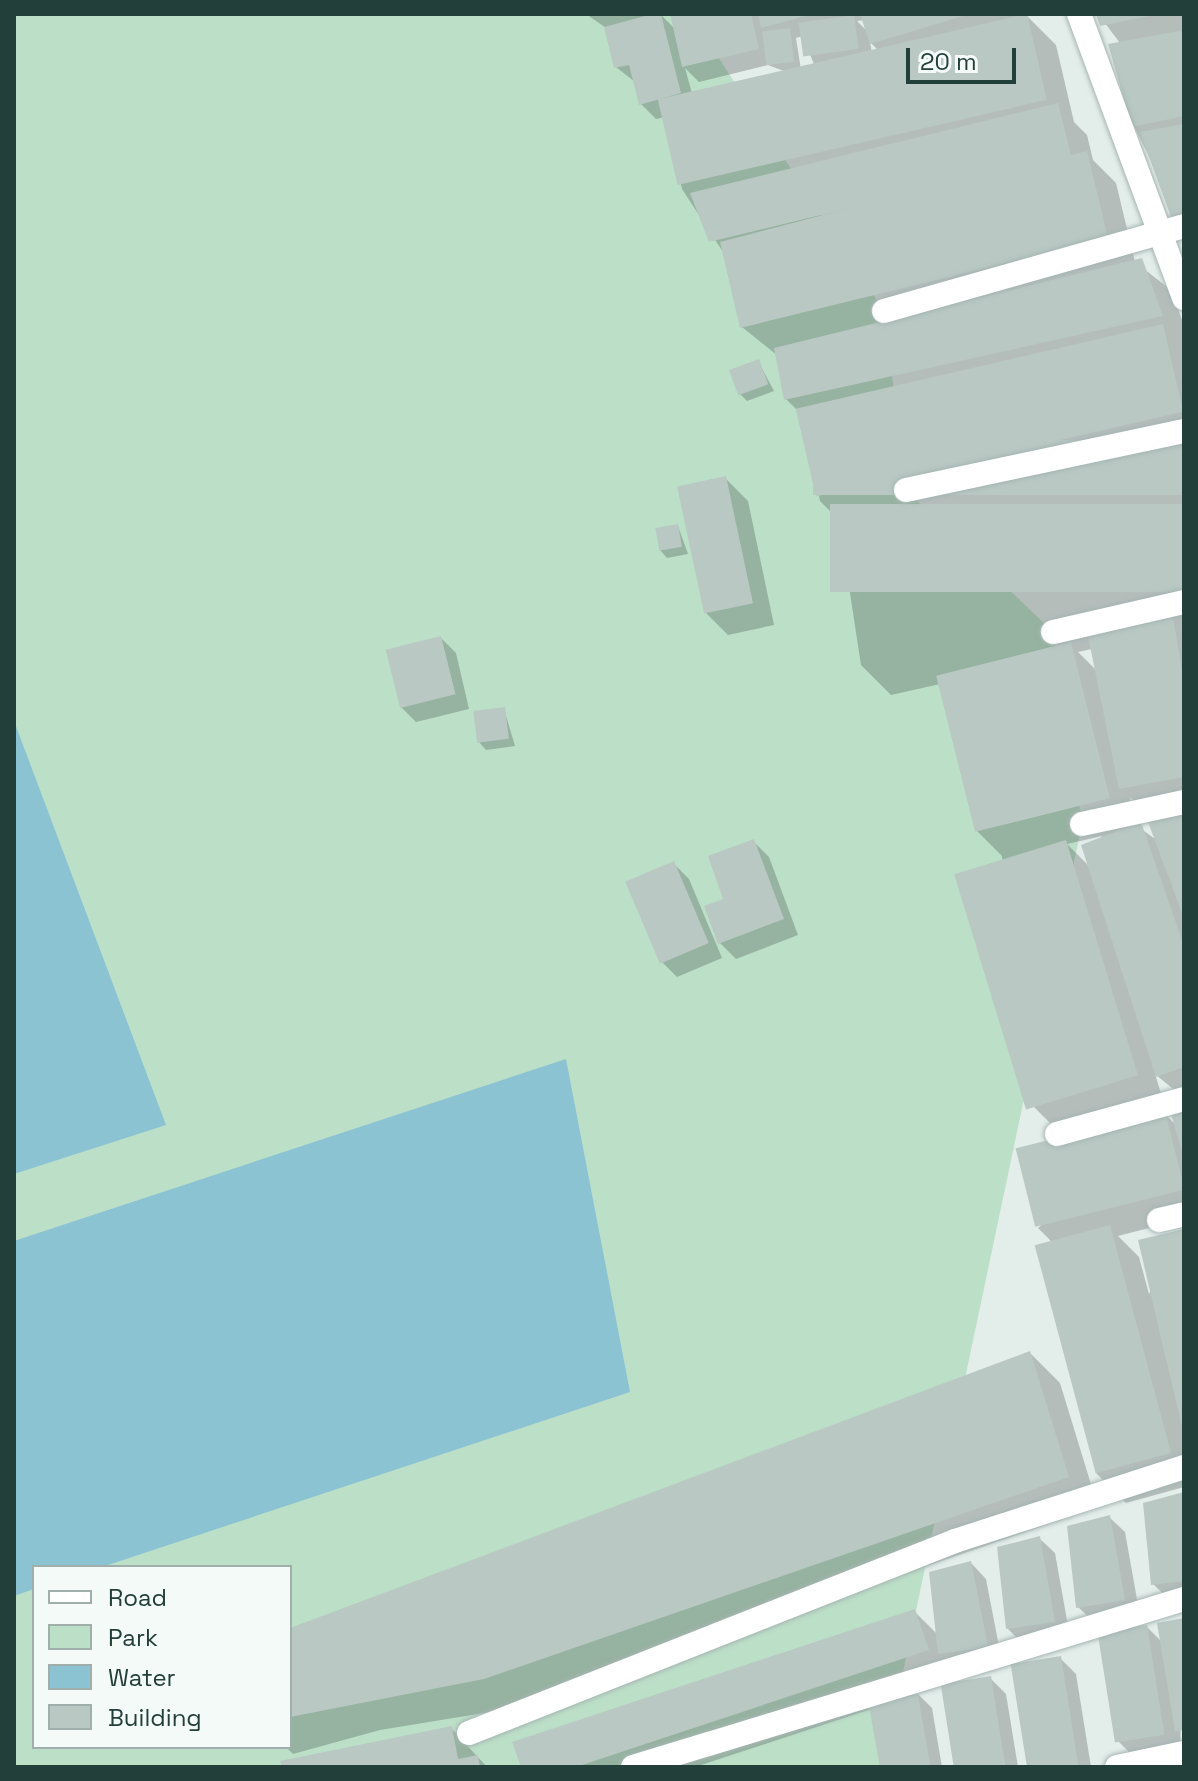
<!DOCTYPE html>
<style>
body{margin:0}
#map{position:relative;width:1198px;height:1781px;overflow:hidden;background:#e3edea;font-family:"Space Grotesk",sans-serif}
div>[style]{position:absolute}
.green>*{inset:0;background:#bcdfc8}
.water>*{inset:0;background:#8bc3d3}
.shadow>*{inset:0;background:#0003}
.building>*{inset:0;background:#b9c8c3;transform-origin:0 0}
.roads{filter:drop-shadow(0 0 2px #a5b5b2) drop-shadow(0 0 2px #a5b5b2)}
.minor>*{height:24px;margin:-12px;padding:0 12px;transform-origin:12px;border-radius:12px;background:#fff}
span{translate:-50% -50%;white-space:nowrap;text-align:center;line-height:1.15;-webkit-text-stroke:8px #f4faf7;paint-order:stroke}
.frame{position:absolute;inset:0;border:16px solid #223f3a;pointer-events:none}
.legend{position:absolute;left:32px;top:1565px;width:260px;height:184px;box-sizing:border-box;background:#f4faf7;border:2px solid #a0afab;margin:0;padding:10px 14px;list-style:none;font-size:24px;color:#223f3a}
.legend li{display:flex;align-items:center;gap:16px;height:40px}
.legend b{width:40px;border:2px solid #a0afab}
.scale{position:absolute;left:906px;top:48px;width:110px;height:36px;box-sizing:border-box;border:4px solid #223f3a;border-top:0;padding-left:10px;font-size:24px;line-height:28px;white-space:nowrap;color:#223f3a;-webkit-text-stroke:6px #f4faf7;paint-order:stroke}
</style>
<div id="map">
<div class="green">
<div style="clip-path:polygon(evenodd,14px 14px,690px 14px,884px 311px,906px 490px,1053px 632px,1082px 824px,883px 1767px,14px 1767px,14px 14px,34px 1567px,290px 1567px,290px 1747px,34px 1747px,34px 1567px)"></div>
</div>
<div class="water">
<div style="clip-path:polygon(14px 721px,166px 1125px,14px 1174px)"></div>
<div style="clip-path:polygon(566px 1059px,630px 1392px,102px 1567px,34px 1567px,34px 1589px,14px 1596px,14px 1241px)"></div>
</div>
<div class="shadow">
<div style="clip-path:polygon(evenodd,586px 14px,660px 14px,675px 29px,672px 14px,1026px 15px,1056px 45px,1074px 122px,1087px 135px,1093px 160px,1116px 183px,1135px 262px,1171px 290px,1184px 325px,1184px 804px,1144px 811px,1130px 797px,1137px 826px,1158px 841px,1184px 812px,1184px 1098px,1155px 1074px,1165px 1106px,1056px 1129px,1026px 1099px,1002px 856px,976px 830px,940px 684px,891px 695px,861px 665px,848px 580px,839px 570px,837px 518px,820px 501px,803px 416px,786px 399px,778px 356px,742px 327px,725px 255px,682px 189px,665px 117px,656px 119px,641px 104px,635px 82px,616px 67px,606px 28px,586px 14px,864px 20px,868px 32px,857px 21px,864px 20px,586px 14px,803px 36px,815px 67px,801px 70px,796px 38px,803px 36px,586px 14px,870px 42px,879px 51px,872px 53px,870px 42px,586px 14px,768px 65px,789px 73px,693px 97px,685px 68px,699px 82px,768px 65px,586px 14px,1092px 649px,1097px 671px,1078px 652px,1092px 649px,586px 14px,1102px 836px,1090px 867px,1067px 844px,1102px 836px)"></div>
<div style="clip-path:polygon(1098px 14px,1184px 14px,1184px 227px,1134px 126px,1120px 43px)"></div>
<div style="clip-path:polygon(758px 361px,774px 391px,747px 401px,740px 394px)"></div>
<div style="clip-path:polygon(725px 478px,748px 501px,774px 625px,728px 635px,705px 612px)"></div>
<div style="clip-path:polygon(678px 526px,688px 554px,667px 558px,660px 550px)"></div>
<div style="clip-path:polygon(441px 638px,456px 653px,469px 709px,416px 722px,400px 706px)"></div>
<div style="clip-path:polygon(504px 709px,515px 746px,486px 750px,479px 742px)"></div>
<div style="clip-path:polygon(754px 842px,769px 857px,798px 935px,736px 959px,720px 943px,726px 900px)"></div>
<div style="clip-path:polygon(673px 863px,689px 879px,722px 958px,677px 977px,662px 962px)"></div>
<div style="clip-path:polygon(1184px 1108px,1184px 1219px,1118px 1236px,1139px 1257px,1149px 1294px,1184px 1231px,1184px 1487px,1126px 1503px,1096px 1473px,1050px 1240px,1038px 1228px,1165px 1114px,1177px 1126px)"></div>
<div style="clip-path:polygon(1030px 1353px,1060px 1383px,1098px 1507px,515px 1708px,380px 1730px,293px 1754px,286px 1747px,290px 1631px)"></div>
<div style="clip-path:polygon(1184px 1494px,1184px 1597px,1169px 1599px,1153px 1584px)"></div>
<div style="clip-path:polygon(1109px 1517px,1125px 1532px,1140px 1616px,1094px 1622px,1078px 1607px)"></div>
<div style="clip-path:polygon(1039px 1538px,1055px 1553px,1070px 1637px,1023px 1644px,1008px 1629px)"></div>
<div style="clip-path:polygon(971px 1563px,986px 1579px,1002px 1662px,947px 1683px,990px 1678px,1006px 1694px,1018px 1767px,957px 1767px,943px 1685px,917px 1693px,932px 1708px,942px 1767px,881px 1767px,871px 1709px,695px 1767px,523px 1767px,914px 1611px,937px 1634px)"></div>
<div style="clip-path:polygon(1184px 1620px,1180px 1750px,1134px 1757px,1118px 1741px,1147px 1627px,1162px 1642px)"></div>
<div style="clip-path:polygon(1060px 1658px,1076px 1674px,1091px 1767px,1031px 1767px,1014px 1666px)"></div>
<div style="clip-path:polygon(451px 1728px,487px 1767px,284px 1767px)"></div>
</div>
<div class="building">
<div style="clip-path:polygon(653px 14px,661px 14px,681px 93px,639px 105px,629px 65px,614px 68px,604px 27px)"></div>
<div style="clip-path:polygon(670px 14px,751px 14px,759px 49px,682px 67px)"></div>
<div style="clip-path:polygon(758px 14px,809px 14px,809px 15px,761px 28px)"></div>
<div style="clip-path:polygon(860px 14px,966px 14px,966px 15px,870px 44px)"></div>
<div style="left:1027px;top:14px;width:88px;height:379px;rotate:77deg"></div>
<div style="clip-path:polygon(1096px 14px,1153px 14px,1154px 15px,1100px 26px)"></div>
<div style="left:854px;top:15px;width:34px;height:56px;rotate:82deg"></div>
<div style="left:790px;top:28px;width:34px;height:28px;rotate:83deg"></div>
<div style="clip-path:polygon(1184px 30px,1184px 116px,1132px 127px,1108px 44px)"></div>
<div style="clip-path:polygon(1058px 103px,1071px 155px,1087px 151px,1108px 238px,740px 328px,720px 242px,858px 206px,709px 242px,690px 193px)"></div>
<div style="clip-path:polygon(1184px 124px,1184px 214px,1171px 217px,1140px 132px)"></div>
<div style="clip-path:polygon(1142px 258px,1163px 316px,784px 400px,774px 348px)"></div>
<div style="left:1163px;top:324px;width:90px;height:377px;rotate:77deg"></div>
<div style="left:759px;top:359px;width:27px;height:32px;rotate:70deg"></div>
<div style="left:1184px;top:440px;width:55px;height:371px;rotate:90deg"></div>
<div style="left:726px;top:476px;width:130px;height:50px;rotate:78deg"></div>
<div style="left:1184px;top:504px;width:88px;height:354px;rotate:90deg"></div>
<div style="left:678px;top:524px;width:23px;height:23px;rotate:80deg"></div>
<div style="clip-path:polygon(1173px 617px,1184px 683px,1184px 777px,1119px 789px,1088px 636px)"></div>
<div style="left:441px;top:636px;width:60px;height:57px;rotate:76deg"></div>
<div style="left:1071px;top:642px;width:161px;height:139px;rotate:76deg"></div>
<div style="left:505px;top:707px;width:32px;height:32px;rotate:83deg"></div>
<div style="clip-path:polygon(1184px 810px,1184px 918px,1148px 822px)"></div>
<div style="clip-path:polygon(1141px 822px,1184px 946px,1184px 1067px,1156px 1077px,1081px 845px)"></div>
<div style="clip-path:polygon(754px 839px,784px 919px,718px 944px,704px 906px,723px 899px,708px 856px)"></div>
<div style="left:1066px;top:840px;width:246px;height:117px;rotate:73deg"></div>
<div style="left:674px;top:861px;width:89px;height:53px;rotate:67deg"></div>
<div style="clip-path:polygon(1184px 1106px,1184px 1156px,1183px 1156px,1170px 1110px)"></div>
<div style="left:1165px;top:1111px;width:81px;height:154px;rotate:76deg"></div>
<div style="left:1110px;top:1225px;width:236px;height:78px;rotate:75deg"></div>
<div style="clip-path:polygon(1184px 1229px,1184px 1431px,1183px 1431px,1138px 1240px)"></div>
<div style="clip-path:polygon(1030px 1351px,1069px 1477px,484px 1679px,290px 1717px,290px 1628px)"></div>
<div style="clip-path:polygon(1184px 1492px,1184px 1581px,1151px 1585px,1143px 1503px)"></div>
<div style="clip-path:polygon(1110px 1515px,1125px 1600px,1076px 1608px,1067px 1526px)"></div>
<div style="clip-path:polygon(1040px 1536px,1055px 1622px,1006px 1629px,997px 1547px)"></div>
<div style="clip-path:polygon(971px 1561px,988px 1647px,938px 1654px,929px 1572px)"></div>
<div style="clip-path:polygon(915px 1609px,929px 1650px,576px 1767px,521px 1767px,512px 1742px)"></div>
<div style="clip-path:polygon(1184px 1618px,1184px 1730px,1175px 1731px,1157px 1623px)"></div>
<div style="left:1147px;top:1625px;width:111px;height:50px;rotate:81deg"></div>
<div style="left:1061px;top:1656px;width:111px;height:51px;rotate:81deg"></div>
<div style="left:991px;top:1676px;width:92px;height:51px;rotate:81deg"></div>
<div style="left:917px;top:1690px;width:78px;height:50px;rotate:80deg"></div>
<div style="clip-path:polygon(452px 1726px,458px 1759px,478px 1755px,480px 1767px,282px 1767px,280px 1761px)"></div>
</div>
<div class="roads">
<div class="minor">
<div style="left:1079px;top:14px;width:303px;rotate:69.7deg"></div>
<div style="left:884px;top:311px;width:312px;rotate:-15.8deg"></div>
<div style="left:906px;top:490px;width:284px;rotate:-12deg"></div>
<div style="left:1053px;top:632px;width:134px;rotate:-12.9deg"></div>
<div style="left:1082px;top:824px;width:104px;rotate:-12.2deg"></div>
<div style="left:1057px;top:1134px;width:132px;rotate:-15.4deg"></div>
<div style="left:1159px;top:1220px;width:26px;rotate:-13deg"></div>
<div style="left:469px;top:1733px;width:523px;rotate:-21.56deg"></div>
<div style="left:955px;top:1541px;width:241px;rotate:-17.9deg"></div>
<div style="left:633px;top:1767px;width:576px;rotate:-16.96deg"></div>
<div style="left:1117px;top:1767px;width:68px;rotate:-11.8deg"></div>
</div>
</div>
<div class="frame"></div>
<ul class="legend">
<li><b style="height:10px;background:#fff"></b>Road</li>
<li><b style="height:22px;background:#bcdfc8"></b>Park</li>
<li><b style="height:22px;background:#8bc3d3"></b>Water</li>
<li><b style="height:22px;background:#b9c8c3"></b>Building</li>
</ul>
<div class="scale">20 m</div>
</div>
